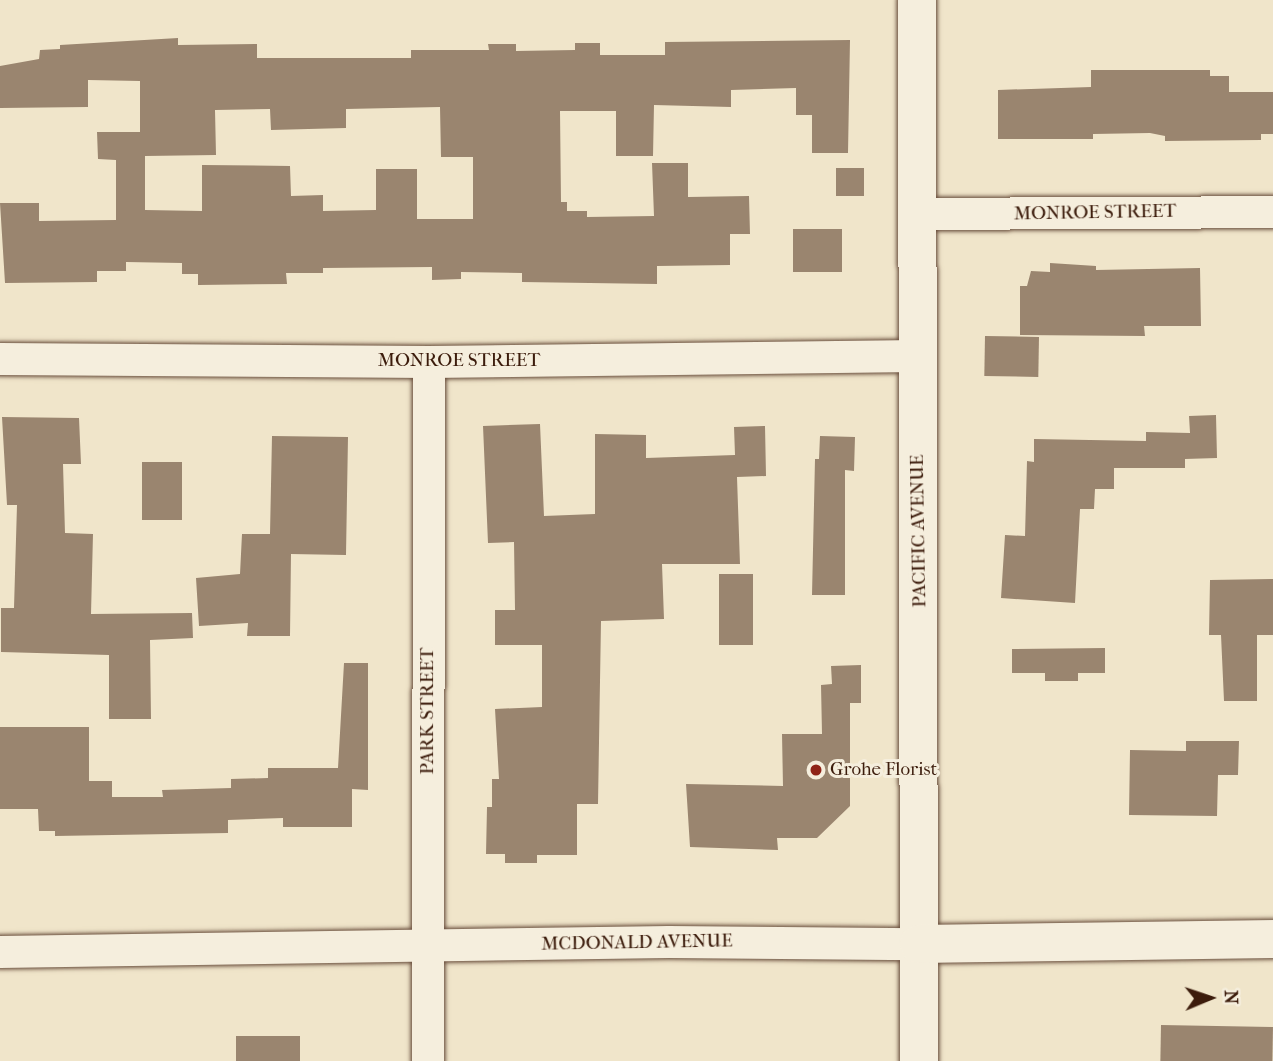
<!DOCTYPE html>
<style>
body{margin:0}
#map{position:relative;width:1273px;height:1061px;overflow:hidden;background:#f0e5ca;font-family:"IM FELL French Canon",serif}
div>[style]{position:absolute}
.building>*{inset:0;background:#9a856f;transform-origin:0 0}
.roads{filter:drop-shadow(0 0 2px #694e3c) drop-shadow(0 0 2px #694e3c)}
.street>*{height:32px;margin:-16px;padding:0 16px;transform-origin:16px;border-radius:16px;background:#f5eedd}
.secondary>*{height:38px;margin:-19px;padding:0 19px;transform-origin:19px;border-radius:19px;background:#f5eedd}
.dots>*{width:19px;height:19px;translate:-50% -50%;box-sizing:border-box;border:4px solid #f5eedd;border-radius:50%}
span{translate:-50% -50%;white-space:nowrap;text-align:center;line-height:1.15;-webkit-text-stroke:6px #f5eedd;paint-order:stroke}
.street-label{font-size:19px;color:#3c1c0c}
.poi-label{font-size:19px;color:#3c1c0c}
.left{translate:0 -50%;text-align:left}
.north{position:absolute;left:1175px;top:963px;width:70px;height:70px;-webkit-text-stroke:5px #f5eedd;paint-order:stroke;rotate:88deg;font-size:19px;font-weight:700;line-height:28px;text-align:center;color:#3c1c0c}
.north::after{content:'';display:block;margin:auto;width:24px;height:32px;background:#3c1c0c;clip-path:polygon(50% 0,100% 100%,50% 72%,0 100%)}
</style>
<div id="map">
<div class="building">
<div style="clip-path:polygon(evenodd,178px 38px,178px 45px,257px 44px,257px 58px,411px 58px,411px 50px,489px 50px,488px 44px,516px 44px,516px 51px,575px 50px,575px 43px,600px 43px,600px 55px,665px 55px,665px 42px,850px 40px,848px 153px,812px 153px,812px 115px,796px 115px,796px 88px,731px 90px,731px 107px,654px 105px,653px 156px,616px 156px,616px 111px,560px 111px,561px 202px,567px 202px,567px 211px,587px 211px,587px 217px,654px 216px,652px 163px,688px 163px,688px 197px,749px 196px,750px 234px,730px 234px,730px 265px,657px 266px,657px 284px,522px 282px,522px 273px,461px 272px,461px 279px,432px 280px,432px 267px,323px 268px,323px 273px,286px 273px,287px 284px,198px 285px,198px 274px,182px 274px,182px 263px,126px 262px,126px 271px,97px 271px,97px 282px,5px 283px,0 203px,39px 203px,39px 221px,116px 220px,116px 160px,98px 159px,97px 132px,140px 132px,140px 81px,88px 80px,88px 107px,0 108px,0 66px,39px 59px,40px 50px,60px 49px,60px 45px,178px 38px,440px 107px,441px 157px,473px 157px,473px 219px,417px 219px,417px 169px,376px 169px,376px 210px,323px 211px,323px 195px,291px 196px,290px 166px,202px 165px,202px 211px,145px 210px,145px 156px,216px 155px,215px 110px,270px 109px,271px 130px,346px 128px,346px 109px,440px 107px)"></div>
<div style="clip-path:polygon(1091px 70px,1210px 70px,1210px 76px,1229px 76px,1229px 92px,1273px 92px,1273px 134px,1261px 134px,1261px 140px,1165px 141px,1165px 136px,1150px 133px,1093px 134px,1093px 139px,998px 139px,998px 90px,1091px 87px)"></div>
<div style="left:836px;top:168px;width:28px;height:28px"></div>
<div style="left:842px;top:229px;width:43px;height:49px;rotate:90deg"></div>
<div style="clip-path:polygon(1050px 263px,1096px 266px,1096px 270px,1200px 268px,1201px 326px,1144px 326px,1145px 336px,1020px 335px,1020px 286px,1027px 286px,1031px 271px,1050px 272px)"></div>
<div style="left:985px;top:336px;width:54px;height:40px;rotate:1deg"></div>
<div style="clip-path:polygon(1216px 415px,1217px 458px,1185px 459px,1185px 468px,1114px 468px,1114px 489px,1095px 489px,1094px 509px,1080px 509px,1075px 603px,1001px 598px,1005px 535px,1025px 536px,1027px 461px,1034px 462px,1034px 439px,1146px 441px,1146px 432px,1190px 433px,1189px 416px)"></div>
<div style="clip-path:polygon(2px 417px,79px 418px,81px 464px,63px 464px,65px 533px,93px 534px,91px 614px,192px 613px,193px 638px,150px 640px,151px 719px,109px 719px,109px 655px,1px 652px,1px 608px,14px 608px,17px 505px,7px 505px)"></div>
<div style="clip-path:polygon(540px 424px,544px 516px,595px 514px,595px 434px,646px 435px,646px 458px,735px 455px,734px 427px,765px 426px,766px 476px,737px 477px,740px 564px,662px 564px,664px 619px,601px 621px,598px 804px,577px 804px,577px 855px,537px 855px,537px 863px,505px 863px,505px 854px,486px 854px,487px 807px,492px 807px,492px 779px,499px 779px,495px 709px,542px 707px,542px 645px,495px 645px,495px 610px,515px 610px,514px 542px,488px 543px,483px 426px)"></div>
<div style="clip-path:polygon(272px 436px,348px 437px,346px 555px,291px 554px,290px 636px,247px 636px,248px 623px,199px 626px,196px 578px,240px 574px,242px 534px,270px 534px)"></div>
<div style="clip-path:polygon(820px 436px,855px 437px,854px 471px,845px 470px,845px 595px,812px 595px,815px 459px,819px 459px)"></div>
<div style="left:142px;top:462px;width:40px;height:58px"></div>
<div style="left:719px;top:574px;width:34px;height:71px"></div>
<div style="clip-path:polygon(1273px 579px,1273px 635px,1257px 635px,1257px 701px,1224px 701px,1221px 635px,1209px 635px,1210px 580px)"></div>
<div style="clip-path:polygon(1105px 648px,1105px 673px,1078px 673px,1078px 681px,1045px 681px,1045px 673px,1012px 673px,1012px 649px)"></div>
<div style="clip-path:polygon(344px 663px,368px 663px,368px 790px,352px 789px,352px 827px,283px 827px,283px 818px,228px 820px,228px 833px,55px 836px,55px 831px,39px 831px,38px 809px,0 809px,0 727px,89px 727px,89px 781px,112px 781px,112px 797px,163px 797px,162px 790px,231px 788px,231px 779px,268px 778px,268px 768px,338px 768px)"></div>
<div style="clip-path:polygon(861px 665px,861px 703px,850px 703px,850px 806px,817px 838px,777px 838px,778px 850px,690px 847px,686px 784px,783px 786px,782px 734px,822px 734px,821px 685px,832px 684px,831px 666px)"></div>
<div style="clip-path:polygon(1186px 741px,1239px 741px,1238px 775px,1218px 775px,1217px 816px,1129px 815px,1130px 750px,1186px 751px)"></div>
<div style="left:1161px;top:1025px;width:112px;height:36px;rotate:1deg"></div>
<div style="left:236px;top:1036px;width:64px;height:25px"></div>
</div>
<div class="roads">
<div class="street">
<div style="left:916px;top:214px;width:357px;rotate:-0.3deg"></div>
<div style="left:0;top:359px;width:429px;rotate:0.4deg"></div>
<div style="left:429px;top:362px;width:489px;rotate:-0.7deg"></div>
<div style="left:0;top:952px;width:669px;rotate:-0.86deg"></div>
<div style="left:669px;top:942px;width:250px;rotate:0.5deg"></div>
<div style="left:428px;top:1061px;width:699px;rotate:-89.92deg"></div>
</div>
<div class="secondary">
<div style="left:917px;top:0;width:1061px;rotate:89.89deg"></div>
<div style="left:919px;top:944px;width:354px;rotate:-0.8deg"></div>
</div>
</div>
<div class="dots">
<div style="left:816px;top:770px;background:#8f2418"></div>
</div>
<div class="street-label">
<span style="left:1095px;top:213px;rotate:-1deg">MONROE STREET</span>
<span style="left:459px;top:361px">MONROE STREET</span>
<span style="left:919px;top:531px;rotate:-91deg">PACIFIC AVENUE</span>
<span style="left:428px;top:711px;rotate:-90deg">PARK STREET</span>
<span style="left:637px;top:943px;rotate:-1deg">MCDONALD AVENUE</span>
</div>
<div class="poi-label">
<span class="left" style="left:830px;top:770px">Grohe Florist</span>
</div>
<div class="north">N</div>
</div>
